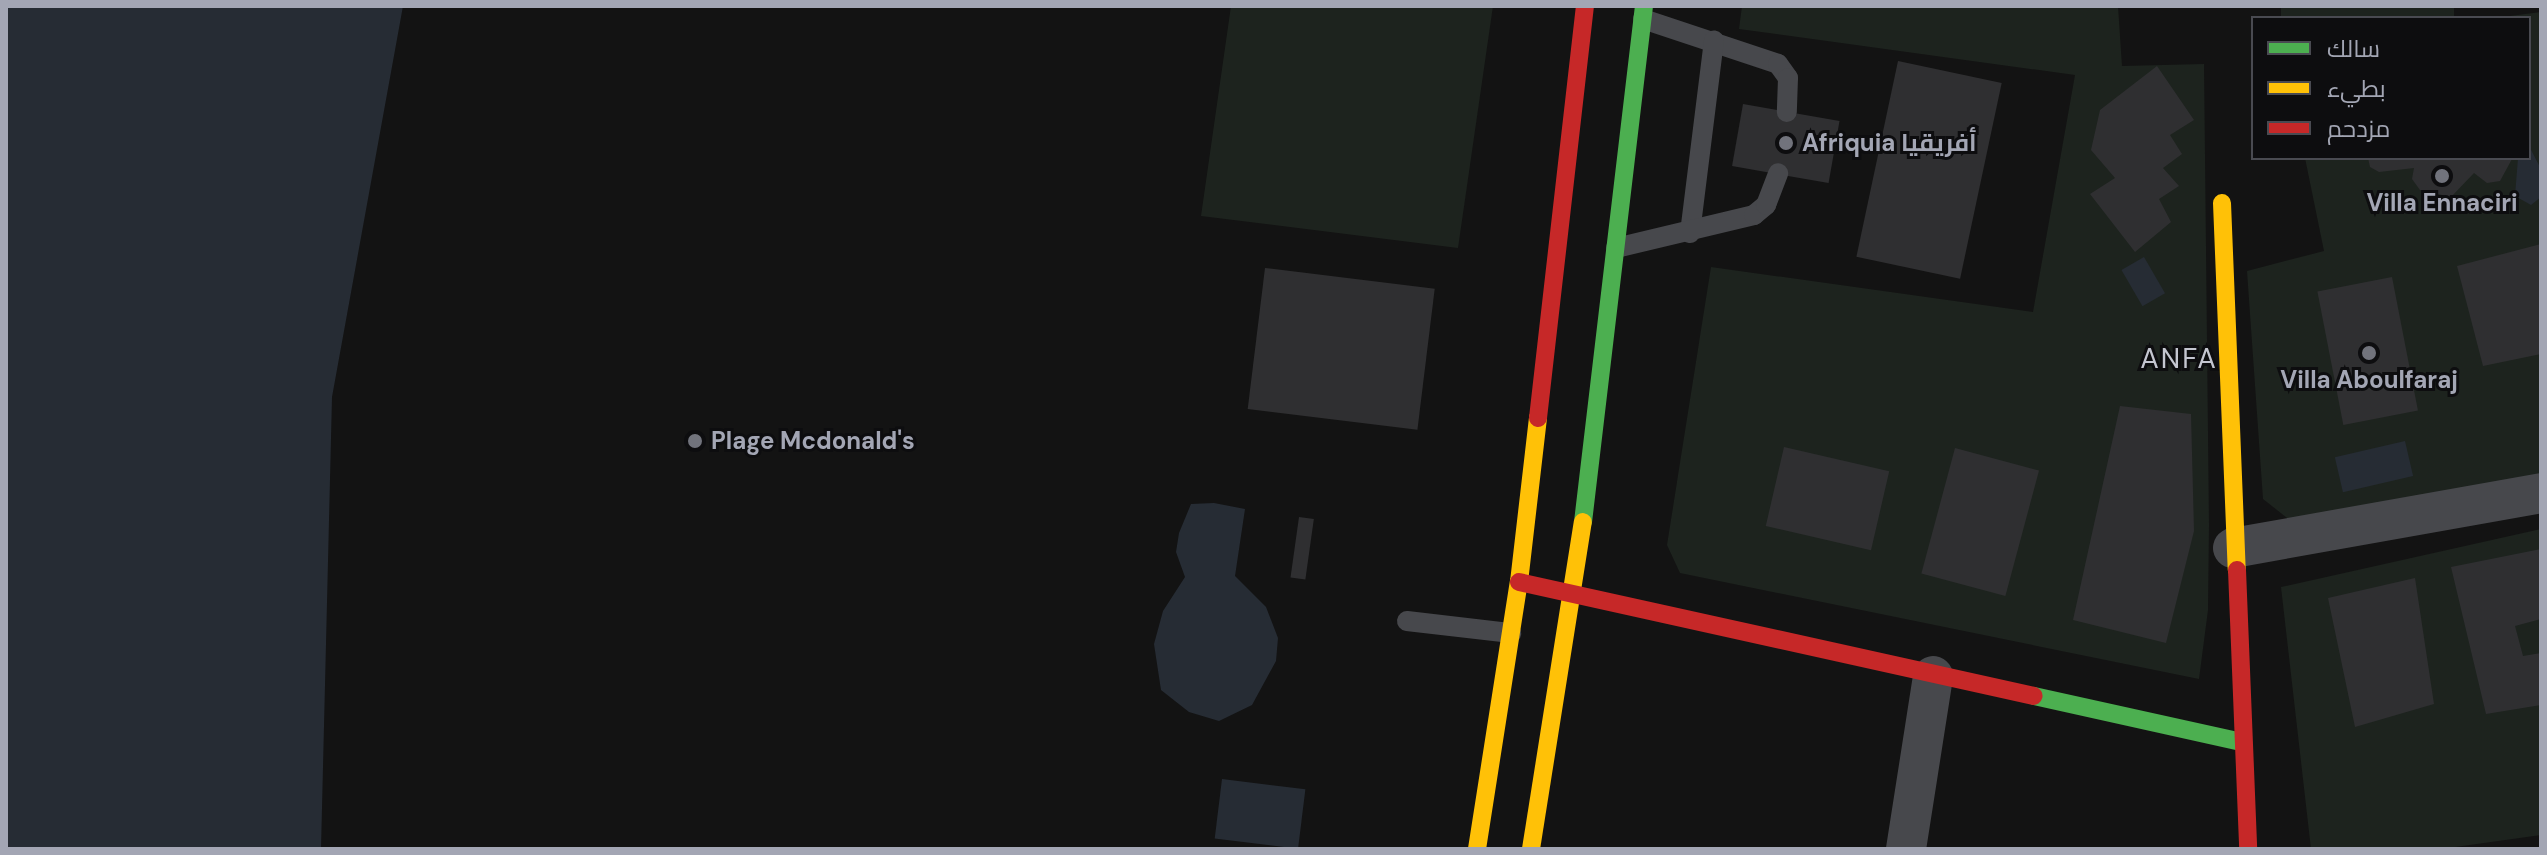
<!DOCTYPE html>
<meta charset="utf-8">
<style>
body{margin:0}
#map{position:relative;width:2547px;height:855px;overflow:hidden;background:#131313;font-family:"DM Sans",Cairo,sans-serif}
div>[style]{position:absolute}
.green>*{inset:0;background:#1d231e;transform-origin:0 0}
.water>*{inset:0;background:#262c34;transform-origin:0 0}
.building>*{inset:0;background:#2f2f31;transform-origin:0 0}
.lane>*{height:20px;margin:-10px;padding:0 10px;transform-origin:10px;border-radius:10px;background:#47484c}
.street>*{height:40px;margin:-20px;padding:0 20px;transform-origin:20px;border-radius:20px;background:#47484c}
.fast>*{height:18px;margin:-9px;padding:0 9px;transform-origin:9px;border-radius:9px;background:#4caf50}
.slow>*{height:18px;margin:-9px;padding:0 9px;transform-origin:9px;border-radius:9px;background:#ffc107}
.jam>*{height:18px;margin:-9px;padding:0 9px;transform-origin:9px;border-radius:9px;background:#c62828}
.dots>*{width:22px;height:22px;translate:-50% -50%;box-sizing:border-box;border:4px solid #0d0d0f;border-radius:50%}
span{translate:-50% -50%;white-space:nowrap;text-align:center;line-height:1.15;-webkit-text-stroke:6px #0d0d0f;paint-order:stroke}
.poi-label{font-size:24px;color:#a3a6b4;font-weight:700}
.left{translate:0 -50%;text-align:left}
.quarter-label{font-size:28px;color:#c4c6d0;letter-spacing:2px}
.frame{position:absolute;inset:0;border:8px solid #a3a6b4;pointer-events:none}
.legend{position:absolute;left:2251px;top:16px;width:280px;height:144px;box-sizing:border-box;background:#0d0d0f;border:2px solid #494a51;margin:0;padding:10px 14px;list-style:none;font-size:24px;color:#a3a6b4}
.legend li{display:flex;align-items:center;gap:16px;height:40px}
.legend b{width:40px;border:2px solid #494a51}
</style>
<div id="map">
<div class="green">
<div style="clip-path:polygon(1231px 6px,1493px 6px,1458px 248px,1201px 216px)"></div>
<div style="clip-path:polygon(1742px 6px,2118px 6px,2122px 66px,2204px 64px,2209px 525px,2208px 610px,2199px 679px,1680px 573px,1667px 545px,1711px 267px,2033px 312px,2075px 75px,1739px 29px)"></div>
<div style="left:2281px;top:6px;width:173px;height:12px"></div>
<div style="clip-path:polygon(2541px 12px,2541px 478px,2291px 521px,2263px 499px,2247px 271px,2324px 251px,2305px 158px,2529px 158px,2529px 18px,2494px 18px)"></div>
<div style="clip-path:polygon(2541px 529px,2541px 835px,2441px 849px,2311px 849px,2281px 587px)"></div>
</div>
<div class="water">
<div style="clip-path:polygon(6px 6px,403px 6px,332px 397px,321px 849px,6px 849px)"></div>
<div style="clip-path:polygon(2529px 146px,2541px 169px,2541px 197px,2531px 205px,2515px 196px,2518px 158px,2529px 158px)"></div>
<div style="left:2144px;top:257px;width:42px;height:26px;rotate:60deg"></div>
<div style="left:2405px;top:441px;width:36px;height:72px;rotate:77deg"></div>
<div style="clip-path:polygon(1214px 503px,1245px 509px,1235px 576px,1266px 607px,1278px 638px,1276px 661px,1252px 705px,1219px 721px,1189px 712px,1161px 690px,1154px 644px,1163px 611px,1185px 577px,1176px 552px,1179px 533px,1191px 504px)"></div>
<div style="left:1222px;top:779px;width:84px;height:60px;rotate:7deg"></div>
</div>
<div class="building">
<div style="left:1898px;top:61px;width:106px;height:200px;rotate:12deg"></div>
<div style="clip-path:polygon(2157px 66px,2194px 120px,2170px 135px,2182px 154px,2163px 168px,2179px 186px,2159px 199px,2171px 222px,2135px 252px,2090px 194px,2115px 178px,2091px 150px,2100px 110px)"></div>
<div style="left:1743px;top:104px;width:98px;height:63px;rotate:10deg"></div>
<div style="clip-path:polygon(2368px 158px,2511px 158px,2512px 159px,2500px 181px,2487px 183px,2474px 173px,2451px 197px,2420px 190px,2412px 179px,2414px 168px,2379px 172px,2370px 167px)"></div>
<div style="clip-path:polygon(2541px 244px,2541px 354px,2483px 366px,2457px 266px)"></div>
<div style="left:1265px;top:268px;width:171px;height:142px;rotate:7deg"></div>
<div style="left:2392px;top:277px;width:136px;height:76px;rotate:79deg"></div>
<div style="clip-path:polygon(2120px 406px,2191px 414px,2194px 531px,2166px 643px,2073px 620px)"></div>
<div style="left:1784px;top:447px;width:108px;height:81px;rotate:13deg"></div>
<div style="left:1955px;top:448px;width:87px;height:130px;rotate:15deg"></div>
<div style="left:1299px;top:517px;width:15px;height:61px;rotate:8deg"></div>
<div style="clip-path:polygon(2541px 549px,2541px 619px,2515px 626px,2523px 656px,2541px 653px,2541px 705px,2486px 714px,2451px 567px)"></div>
<div style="clip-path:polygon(2415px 578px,2434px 704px,2355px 727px,2328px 598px)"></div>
</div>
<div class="lane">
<div style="left:1643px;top:19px;width:142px;rotate:18.4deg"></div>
<div style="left:1778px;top:64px;width:17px;rotate:54deg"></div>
<div style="left:1788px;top:78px;width:34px;rotate:92deg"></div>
<div style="left:1690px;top:233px;width:194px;rotate:-82.9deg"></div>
<div style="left:1616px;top:248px;width:142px;rotate:-13.4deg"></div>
<div style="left:1754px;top:215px;width:16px;rotate:-40deg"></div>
<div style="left:1766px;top:205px;width:34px;rotate:-69deg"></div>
<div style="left:1407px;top:621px;width:105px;rotate:6.6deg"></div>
</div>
<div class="street">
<div style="left:2233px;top:548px;width:313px;rotate:-10.1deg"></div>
<div style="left:1906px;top:849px;width:175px;rotate:-81.1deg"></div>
</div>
<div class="fast">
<div style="left:1583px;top:522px;width:520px;rotate:-83.26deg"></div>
<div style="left:2034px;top:696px;width:212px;rotate:12.5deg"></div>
</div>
<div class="slow">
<div style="left:2222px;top:203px;width:367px;rotate:87.7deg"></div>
<div style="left:1477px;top:849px;width:270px;rotate:-81.1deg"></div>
<div style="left:1519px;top:582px;width:165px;rotate:-83.4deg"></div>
<div style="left:1531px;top:849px;width:331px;rotate:-81deg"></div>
</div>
<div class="jam">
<div style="left:1538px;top:418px;width:415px;rotate:-83.5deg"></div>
<div style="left:2237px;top:570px;width:279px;rotate:87.7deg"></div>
<div style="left:1519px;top:582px;width:527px;rotate:12.48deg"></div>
</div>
<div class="dots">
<div style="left:1786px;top:143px;background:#71737c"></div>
<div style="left:2442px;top:176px;background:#71737c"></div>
<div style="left:2369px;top:353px;background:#71737c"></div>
<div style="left:695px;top:441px;background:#71737c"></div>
</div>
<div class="poi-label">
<span class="left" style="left:1802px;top:143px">Afriquia أفريقيا</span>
<span style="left:2442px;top:203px">Villa Ennaciri</span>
<span style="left:2369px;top:380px">Villa Aboulfaraj</span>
<span class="left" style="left:711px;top:441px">Plage Mcdonald's</span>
</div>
<div class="quarter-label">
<span style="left:2179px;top:359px">ANFA</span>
</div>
<div class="frame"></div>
<ul class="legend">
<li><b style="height:10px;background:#4caf50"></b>سالك</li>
<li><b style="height:10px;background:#ffc107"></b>بطيء</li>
<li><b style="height:10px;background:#c62828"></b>مزدحم</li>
</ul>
</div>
